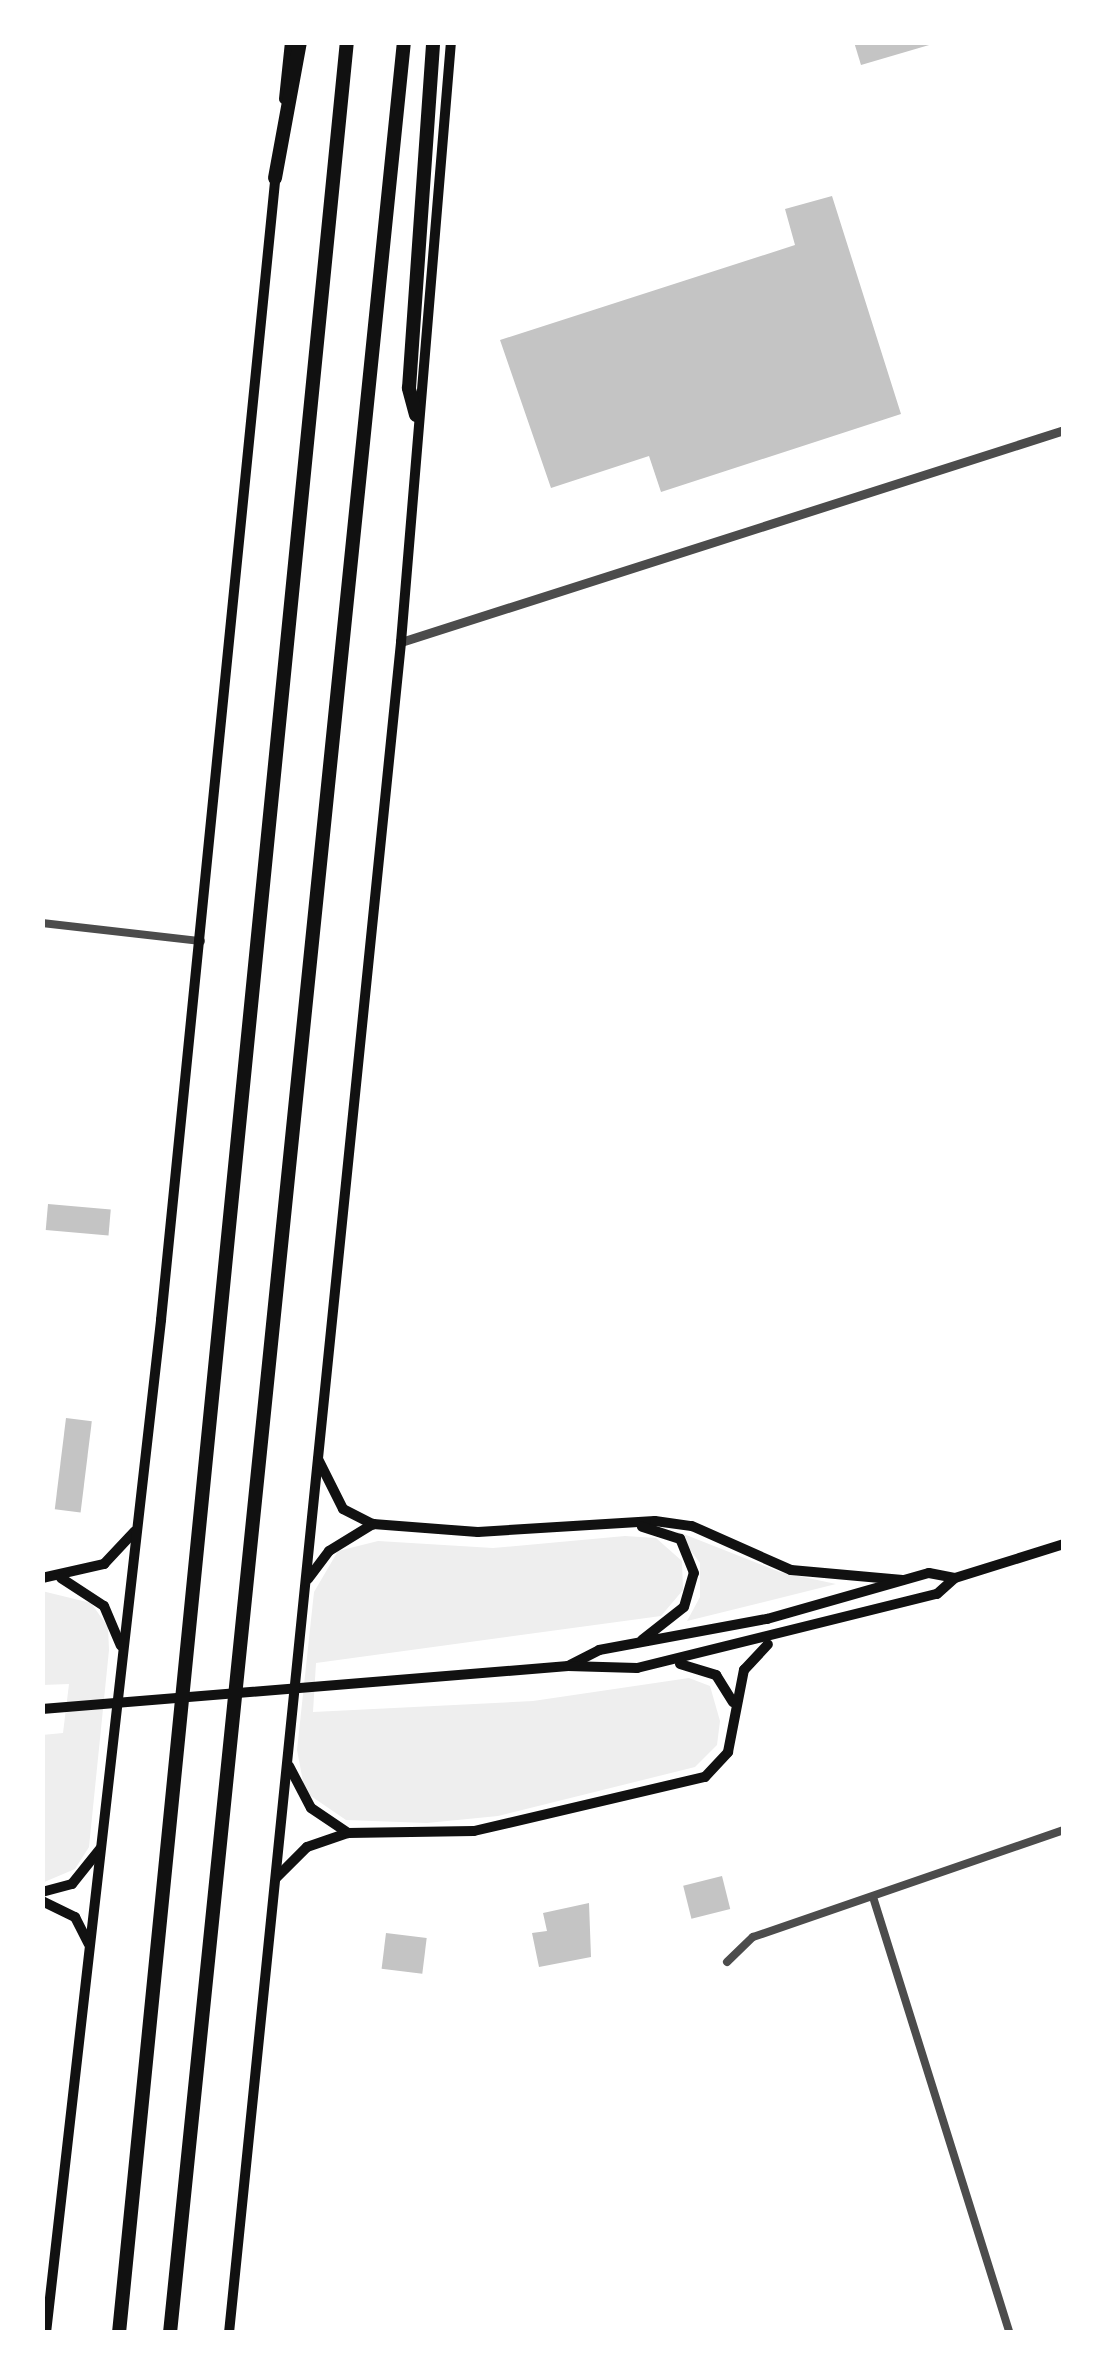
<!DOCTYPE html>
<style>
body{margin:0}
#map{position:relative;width:1106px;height:2375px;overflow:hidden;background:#fff;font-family:"DM Sans",sans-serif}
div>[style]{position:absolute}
.green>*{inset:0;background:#eee}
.building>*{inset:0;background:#c4c4c4;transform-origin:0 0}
.minor>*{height:8px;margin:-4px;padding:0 4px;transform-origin:4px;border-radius:4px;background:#4c4c4c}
.tertiary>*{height:9px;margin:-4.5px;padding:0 4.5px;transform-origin:4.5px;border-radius:4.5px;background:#4c4c4c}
.secondary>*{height:10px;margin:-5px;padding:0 5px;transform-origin:5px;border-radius:5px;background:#111}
.motorway>*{height:14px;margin:-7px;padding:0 7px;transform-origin:7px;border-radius:7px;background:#111}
span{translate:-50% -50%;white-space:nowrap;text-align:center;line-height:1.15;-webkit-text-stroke:9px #fff;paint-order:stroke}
.frame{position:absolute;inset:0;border:45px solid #fff;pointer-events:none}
</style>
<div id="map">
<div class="green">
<div style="clip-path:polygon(676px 1531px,780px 1572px,836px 1584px,687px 1621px,700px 1597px,700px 1563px)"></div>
<div style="clip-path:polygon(625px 1536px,656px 1538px,682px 1561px,683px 1590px,661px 1616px,316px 1663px,313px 1712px,533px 1701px,689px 1678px,710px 1686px,720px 1721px,717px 1745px,695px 1767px,498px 1816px,427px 1823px,346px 1820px,305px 1792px,297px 1750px,314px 1592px,338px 1551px,378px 1541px,493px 1548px)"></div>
<div style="clip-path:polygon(42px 1591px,91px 1603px,108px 1627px,109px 1650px,89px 1847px,75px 1869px,42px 1883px,42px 1735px,63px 1733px,69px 1684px,42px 1685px)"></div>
</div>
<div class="building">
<div style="clip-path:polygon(854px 42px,936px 42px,936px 43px,861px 65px)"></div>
<div style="clip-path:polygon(832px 196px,901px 414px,661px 492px,649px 456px,551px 488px,500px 340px,795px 245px,785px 209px)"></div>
<div style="left:48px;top:1204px;width:63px;height:26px;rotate:5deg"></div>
<div style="left:66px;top:1418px;width:26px;height:92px;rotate:7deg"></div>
<div style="left:722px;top:1876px;width:34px;height:40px;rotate:76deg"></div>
<div style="clip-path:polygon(589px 1903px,591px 1957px,539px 1967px,532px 1933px,547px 1931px,543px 1913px)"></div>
<div style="left:386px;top:1933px;width:41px;height:36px;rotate:7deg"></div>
</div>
<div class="minor">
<div style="left:42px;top:923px;width:160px;rotate:6.5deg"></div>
<div style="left:873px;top:1897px;width:457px;rotate:72.6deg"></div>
<div style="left:727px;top:1962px;width:36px;rotate:-44deg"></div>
<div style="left:753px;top:1937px;width:329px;rotate:-19deg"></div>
</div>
<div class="tertiary">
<div style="left:401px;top:642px;width:696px;rotate:-17.73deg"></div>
</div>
<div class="secondary">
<div style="left:284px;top:99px;width:57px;rotate:-84deg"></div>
<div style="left:318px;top:1459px;width:56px;rotate:63.4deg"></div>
<div style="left:343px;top:1509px;width:34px;rotate:27deg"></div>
<div style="left:373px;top:1524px;width:105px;rotate:4.4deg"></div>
<div style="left:478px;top:1532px;width:177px;rotate:-3.6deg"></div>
<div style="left:655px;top:1521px;width:37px;rotate:8deg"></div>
<div style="left:692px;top:1526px;width:108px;rotate:24deg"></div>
<div style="left:791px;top:1570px;width:112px;rotate:5.1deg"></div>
<div style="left:42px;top:1578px;width:64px;rotate:-12.7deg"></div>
<div style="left:104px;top:1564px;width:45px;rotate:-46.8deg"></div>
<div style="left:61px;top:1578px;width:51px;rotate:33.1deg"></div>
<div style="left:104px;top:1606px;width:43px;rotate:67deg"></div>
<div style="left:308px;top:1579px;width:35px;rotate:-53deg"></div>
<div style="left:329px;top:1551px;width:52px;rotate:-31.5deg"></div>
<div style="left:642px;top:1640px;width:53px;rotate:-38.2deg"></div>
<div style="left:684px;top:1607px;width:35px;rotate:-74deg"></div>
<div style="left:694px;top:1573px;width:37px;rotate:-112deg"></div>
<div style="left:680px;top:1539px;width:40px;rotate:-162deg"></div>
<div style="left:680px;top:1664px;width:38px;rotate:17deg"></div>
<div style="left:716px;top:1675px;width:32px;rotate:58deg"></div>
<div style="left:570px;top:1665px;width:33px;rotate:-27deg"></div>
<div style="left:599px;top:1650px;width:171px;rotate:-10.5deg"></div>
<div style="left:767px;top:1619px;width:168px;rotate:-15.9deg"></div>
<div style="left:929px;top:1573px;width:26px;rotate:11deg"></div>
<div style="left:42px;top:1709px;width:528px;rotate:-4.67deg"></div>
<div style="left:568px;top:1666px;width:69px;rotate:1.7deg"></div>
<div style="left:637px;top:1668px;width:309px;rotate:-13.9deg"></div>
<div style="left:937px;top:1594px;width:24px;rotate:-42deg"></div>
<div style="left:955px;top:1578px;width:114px;rotate:-17.3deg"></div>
<div style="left:289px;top:1766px;width:47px;rotate:62.4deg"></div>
<div style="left:311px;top:1808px;width:45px;rotate:34deg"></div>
<div style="left:276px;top:1878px;width:44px;rotate:-45deg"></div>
<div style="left:307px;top:1847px;width:43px;rotate:-18.9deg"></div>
<div style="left:348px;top:1833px;width:126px;rotate:-0.9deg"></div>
<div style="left:474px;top:1831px;width:237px;rotate:-13.2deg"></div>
<div style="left:705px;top:1777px;width:34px;rotate:-47deg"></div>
<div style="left:728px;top:1752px;width:84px;rotate:-79deg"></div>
<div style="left:744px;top:1670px;width:35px;rotate:-47deg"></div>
<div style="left:42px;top:1892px;width:31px;rotate:-15deg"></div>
<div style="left:72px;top:1884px;width:45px;rotate:-51.3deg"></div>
<div style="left:42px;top:1901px;width:37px;rotate:26deg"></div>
<div style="left:75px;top:1917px;width:30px;rotate:63deg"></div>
<div style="left:46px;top:2333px;width:1020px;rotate:-83.52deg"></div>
<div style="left:161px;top:1320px;width:1155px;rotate:-84.28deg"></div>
<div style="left:229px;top:2333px;width:1700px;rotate:-84.19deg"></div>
<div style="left:401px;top:642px;width:602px;rotate:-85.24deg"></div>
</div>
<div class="motorway">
<div style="left:275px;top:178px;width:138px;rotate:-79.6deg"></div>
<div style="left:416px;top:415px;width:28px;rotate:-105deg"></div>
<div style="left:409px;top:388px;width:347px;rotate:-86deg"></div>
<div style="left:119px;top:2333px;width:2302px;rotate:-84.32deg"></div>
<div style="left:170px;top:2333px;width:2303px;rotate:-84.17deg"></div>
</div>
<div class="frame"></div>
</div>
